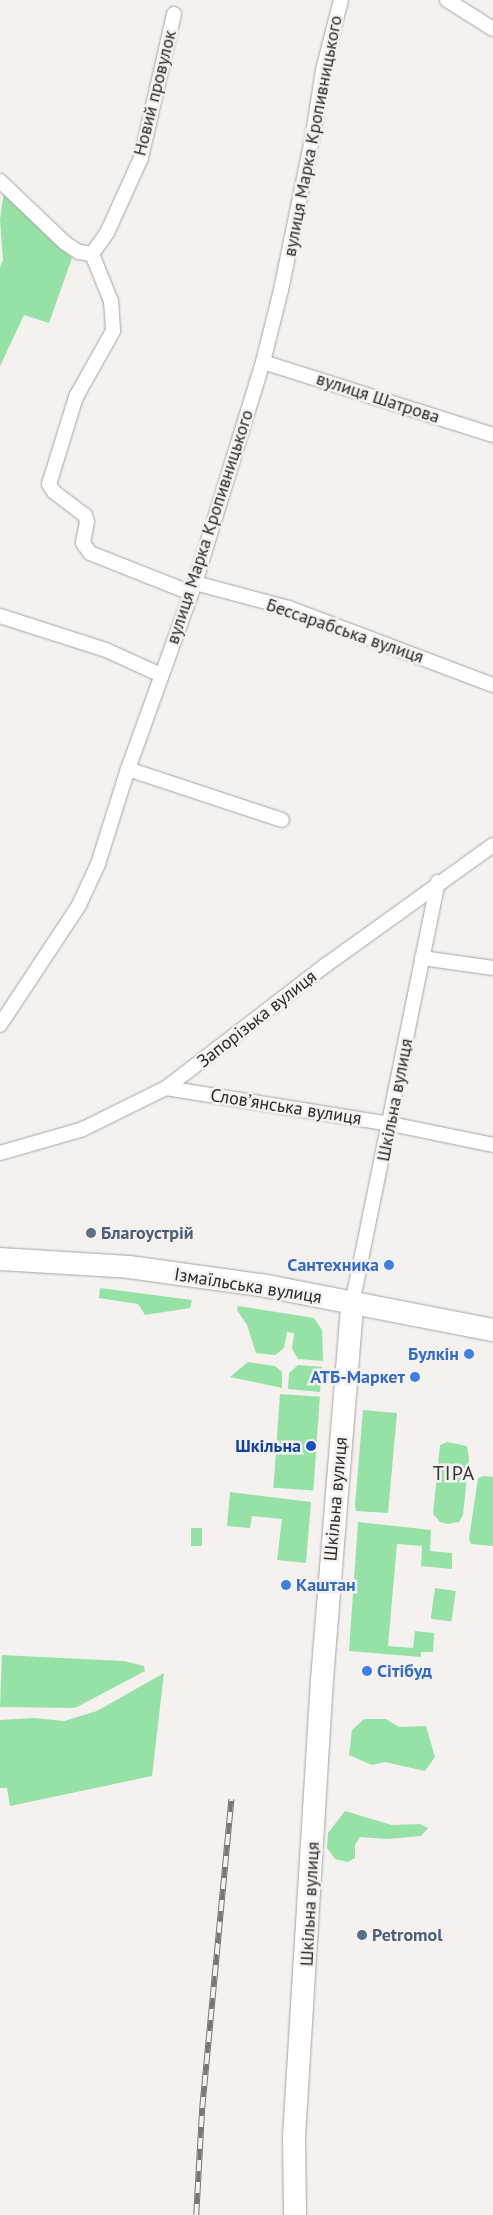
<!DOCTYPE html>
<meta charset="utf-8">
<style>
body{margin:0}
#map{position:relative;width:493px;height:2215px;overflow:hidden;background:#f4f1ef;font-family:"PT Sans",sans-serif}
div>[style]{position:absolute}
.green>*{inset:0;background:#96e2a6;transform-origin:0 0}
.roads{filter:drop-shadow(0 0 1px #a7a4a2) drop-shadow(0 0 1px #a7a4a2)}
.street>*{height:14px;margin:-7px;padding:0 7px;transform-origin:7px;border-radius:7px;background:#fff}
.primary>*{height:22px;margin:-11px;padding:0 11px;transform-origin:11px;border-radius:11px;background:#fff}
.rail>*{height:5.5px;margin-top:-2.75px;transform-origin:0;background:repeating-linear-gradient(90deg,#f4f1ef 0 11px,#787675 0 22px);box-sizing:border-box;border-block:1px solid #787675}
.dots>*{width:14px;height:14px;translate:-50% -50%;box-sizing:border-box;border:2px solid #f4f1ef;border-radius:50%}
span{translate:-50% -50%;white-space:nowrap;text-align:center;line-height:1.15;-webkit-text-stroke:5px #f4f1ef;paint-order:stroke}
.street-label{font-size:18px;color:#2a2929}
.service-label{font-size:18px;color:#4e5e75;font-weight:700}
.left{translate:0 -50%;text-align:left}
.shop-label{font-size:18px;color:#366cbe;font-weight:700}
.right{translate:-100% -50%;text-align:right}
.transit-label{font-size:18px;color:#164399;font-weight:700}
.quarter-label{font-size:20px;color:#383634;letter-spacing:1px}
</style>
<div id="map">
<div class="green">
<div style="clip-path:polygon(4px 191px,72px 258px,49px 323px,24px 315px,0 366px,0 268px,3px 260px,0 220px)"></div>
<div style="clip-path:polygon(100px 1288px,192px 1300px,190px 1308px,145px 1315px,138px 1304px,99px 1298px)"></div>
<div style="clip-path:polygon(238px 1306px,314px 1318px,322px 1330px,323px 1361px,298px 1359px,292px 1349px,294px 1333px,287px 1332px,284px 1348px,275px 1355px,256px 1353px,247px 1325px,237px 1310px)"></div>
<div style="clip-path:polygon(248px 1362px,275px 1366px,282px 1372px,282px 1388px,230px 1377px)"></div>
<div style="clip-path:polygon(298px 1365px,322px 1367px,320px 1392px,288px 1389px,289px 1373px)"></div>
<div style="left:280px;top:1394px;width:40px;height:94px;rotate:4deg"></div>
<div style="clip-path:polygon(363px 1410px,397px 1413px,388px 1513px,356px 1511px,355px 1505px)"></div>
<div style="clip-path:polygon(447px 1442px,467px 1446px,469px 1458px,463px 1515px,459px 1522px,448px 1524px,440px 1522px,433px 1514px,440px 1445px)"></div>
<div style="clip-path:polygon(484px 1476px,493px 1477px,493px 1546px,471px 1544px,469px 1539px,478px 1478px)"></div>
<div style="clip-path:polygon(230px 1492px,311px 1502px,306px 1563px,277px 1560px,282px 1519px,252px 1516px,250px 1528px,227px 1526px)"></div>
<div style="clip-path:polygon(358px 1522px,431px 1530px,430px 1551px,452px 1553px,452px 1569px,421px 1566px,422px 1546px,397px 1544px,388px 1646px,413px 1648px,415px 1631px,434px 1633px,433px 1652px,421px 1652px,421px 1657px,349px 1651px)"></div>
<div style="left:191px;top:1528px;width:11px;height:18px"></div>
<div style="left:435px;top:1588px;width:21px;height:31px;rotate:8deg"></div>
<div style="clip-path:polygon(2px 1655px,124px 1661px,144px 1666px,145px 1671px,75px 1708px,0 1707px)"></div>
<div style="clip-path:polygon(164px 1673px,152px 1776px,10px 1806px,7px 1788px,0 1788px,0 1720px,34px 1718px,64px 1721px,97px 1711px)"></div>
<div style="clip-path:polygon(364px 1719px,386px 1719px,399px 1727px,426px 1726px,435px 1757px,425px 1771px,385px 1762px,372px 1765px,349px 1755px,352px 1730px)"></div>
<div style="clip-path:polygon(345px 1811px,392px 1825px,420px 1824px,428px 1828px,421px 1836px,387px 1839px,360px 1837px,355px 1845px,355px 1858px,348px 1862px,335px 1859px,327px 1848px,328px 1833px)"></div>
</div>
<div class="roads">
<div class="street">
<div style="left:447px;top:0;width:54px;rotate:32.2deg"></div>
<div style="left:174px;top:14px;width:148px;rotate:102.9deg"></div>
<div style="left:141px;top:158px;width:82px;rotate:114.4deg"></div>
<div style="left:107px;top:233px;width:26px;rotate:126deg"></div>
<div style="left:92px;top:254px;width:51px;rotate:68deg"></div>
<div style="left:111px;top:301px;width:30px;rotate:86deg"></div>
<div style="left:113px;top:331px;width:76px;rotate:119.3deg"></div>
<div style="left:76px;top:397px;width:91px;rotate:107.2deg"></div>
<div style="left:49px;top:484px;width:9px;rotate:58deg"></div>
<div style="left:54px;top:492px;width:39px;rotate:37deg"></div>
<div style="left:85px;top:515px;width:7px;rotate:74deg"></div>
<div style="left:87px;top:522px;width:21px;rotate:101deg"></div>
<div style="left:83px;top:543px;width:12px;rotate:55deg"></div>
<div style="left:90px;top:553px;width:109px;rotate:21.6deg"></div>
<div style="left:0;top:181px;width:90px;rotate:43.6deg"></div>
<div style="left:65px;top:243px;width:17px;rotate:33deg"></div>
<div style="left:79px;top:252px;width:13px;rotate:9deg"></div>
<div style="left:263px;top:362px;width:241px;rotate:17.6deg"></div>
<div style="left:195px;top:583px;width:97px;rotate:14.9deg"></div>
<div style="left:289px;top:608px;width:218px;rotate:20.7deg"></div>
<div style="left:0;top:616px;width:111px;rotate:17.8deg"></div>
<div style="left:106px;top:650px;width:60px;rotate:24.4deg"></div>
<div style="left:128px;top:769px;width:162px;rotate:18.3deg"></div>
<div style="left:422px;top:958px;width:72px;rotate:8deg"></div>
<div style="left:0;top:1025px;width:144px;rotate:-56.6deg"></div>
<div style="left:79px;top:905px;width:45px;rotate:-65.1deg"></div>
<div style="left:98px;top:864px;width:100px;rotate:-72.5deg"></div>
<div style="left:128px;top:769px;width:198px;rotate:-70.2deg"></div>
<div style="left:195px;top:583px;width:231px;rotate:-72.9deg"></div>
<div style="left:263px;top:362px;width:74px;rotate:-76deg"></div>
<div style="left:281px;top:290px;width:159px;rotate:-78.4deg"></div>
<div style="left:313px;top:134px;width:65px;rotate:-81.1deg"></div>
<div style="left:323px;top:70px;width:72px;rotate:-75.6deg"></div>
<div style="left:166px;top:1088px;width:228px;rotate:9.1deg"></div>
<div style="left:391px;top:1124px;width:104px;rotate:11.6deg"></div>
<div style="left:0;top:1153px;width:86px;rotate:-16.1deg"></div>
<div style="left:83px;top:1129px;width:93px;rotate:-26.3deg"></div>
<div style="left:166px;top:1088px;width:202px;rotate:-37.6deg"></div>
<div style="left:326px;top:965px;width:206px;rotate:-35.7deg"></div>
<div style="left:352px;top:1304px;width:431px;rotate:-78.5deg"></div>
</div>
<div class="primary">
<div style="left:0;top:1259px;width:129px;rotate:3.5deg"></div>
<div style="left:129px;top:1267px;width:133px;rotate:7.8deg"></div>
<div style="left:261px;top:1285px;width:236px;rotate:11deg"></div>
<div style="left:295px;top:2215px;width:78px;rotate:-90.7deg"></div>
<div style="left:294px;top:2137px;width:458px;rotate:-86.5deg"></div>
<div style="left:322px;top:1680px;width:377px;rotate:-85.4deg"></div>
</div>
</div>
<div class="rail">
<div style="left:196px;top:2215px;width:107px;rotate:-86.8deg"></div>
<div style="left:202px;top:2108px;width:310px;rotate:-84.6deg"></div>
</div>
<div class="dots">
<div style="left:91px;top:1233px;background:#5c6f8a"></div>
<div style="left:389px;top:1265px;background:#3f7fe0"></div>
<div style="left:469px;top:1354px;background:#3f7fe0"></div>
<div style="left:415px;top:1377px;background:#3f7fe0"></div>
<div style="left:311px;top:1446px;background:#1a4fb4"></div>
<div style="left:286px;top:1585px;background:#3f7fe0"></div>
<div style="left:367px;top:1671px;background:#3f7fe0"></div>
<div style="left:362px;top:1935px;background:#5c6f8a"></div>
</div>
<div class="street-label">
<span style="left:155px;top:93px;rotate:-76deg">Новий провулок</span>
<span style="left:313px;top:136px;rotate:-79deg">вулиця Марка Кропивницького</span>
<span style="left:378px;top:398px;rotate:18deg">вулиця Шатрова</span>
<span style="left:210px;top:527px;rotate:-72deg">вулиця Марка Кропивницького</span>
<span style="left:345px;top:631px;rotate:19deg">Бессарабська вулиця</span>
<span style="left:257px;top:1019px;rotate:-38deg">Запорізька вулиця</span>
<span style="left:395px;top:1100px;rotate:-79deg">Шкільна вулиця</span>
<span style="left:286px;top:1107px;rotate:9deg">Словʼянська вулиця</span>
<span style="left:248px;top:1286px;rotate:9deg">Ізмаїльська вулиця</span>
<span style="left:336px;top:1499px;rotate:-85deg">Шкільна вулиця</span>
<span style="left:310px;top:1904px;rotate:-87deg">Шкільна вулиця</span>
</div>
<div class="service-label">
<span class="left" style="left:101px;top:1233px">Благоустрій</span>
<span class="left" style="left:372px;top:1935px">Petromol</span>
</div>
<div class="shop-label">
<span class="right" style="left:379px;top:1265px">Сантехника</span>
<span class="right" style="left:459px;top:1354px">Булкін</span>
<span class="right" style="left:405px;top:1377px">АТБ-Маркет</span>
<span class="left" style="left:296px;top:1585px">Каштан</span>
<span class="left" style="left:377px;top:1671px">Сітібуд</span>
</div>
<div class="transit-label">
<span class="right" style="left:301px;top:1446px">Шкільна</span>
</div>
<div class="quarter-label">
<span style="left:454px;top:1473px">ТІРА</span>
</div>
</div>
